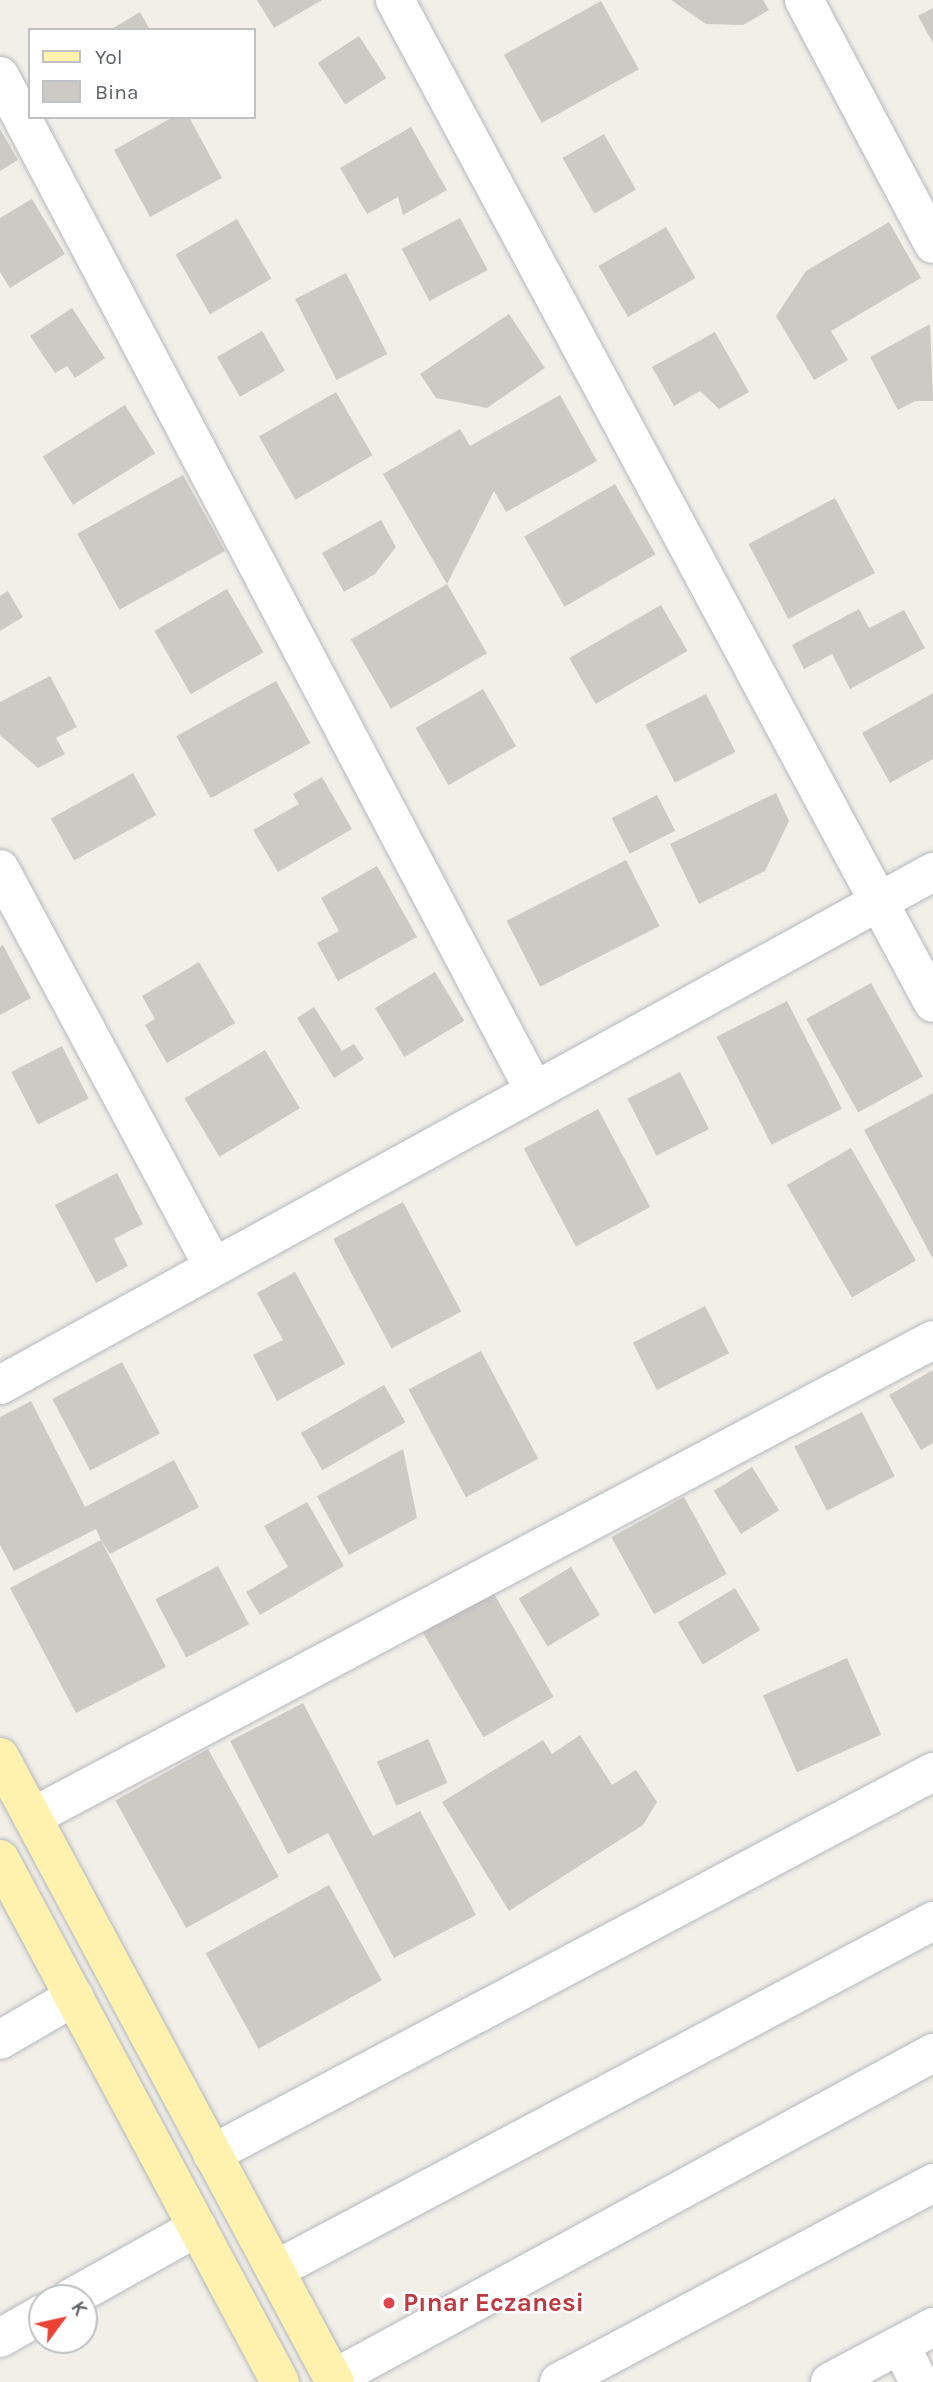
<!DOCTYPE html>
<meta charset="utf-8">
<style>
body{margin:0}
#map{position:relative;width:933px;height:2382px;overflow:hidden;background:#f1efe8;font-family:Karla,sans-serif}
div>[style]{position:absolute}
.building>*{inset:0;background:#cccac5;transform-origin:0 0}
.roads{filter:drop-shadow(0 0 2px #b5b8bc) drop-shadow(0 0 2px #b5b8bc)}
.minor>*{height:38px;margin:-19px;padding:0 19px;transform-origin:19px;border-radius:19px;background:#fff}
.tertiary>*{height:38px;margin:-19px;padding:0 19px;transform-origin:19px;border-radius:19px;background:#fff}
.primary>*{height:38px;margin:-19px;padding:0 19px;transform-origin:19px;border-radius:19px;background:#fff2af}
.dots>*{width:19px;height:19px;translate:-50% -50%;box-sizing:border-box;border:4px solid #fff;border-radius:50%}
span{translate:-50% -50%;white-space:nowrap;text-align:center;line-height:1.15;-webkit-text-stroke:5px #fff;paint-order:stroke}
.health-label{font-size:26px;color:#be3a42;font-weight:700}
.left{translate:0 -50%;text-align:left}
.legend{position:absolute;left:28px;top:28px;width:228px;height:91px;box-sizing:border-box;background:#fff;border:2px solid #bfc1c3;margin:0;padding:9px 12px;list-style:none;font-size:21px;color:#5f6368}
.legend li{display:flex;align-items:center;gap:14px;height:35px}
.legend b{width:35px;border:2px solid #bfc1c3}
.north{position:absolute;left:28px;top:2284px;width:70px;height:70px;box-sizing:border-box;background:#fff;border:2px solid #bfc1c3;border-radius:50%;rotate:57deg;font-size:19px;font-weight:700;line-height:28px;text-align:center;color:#5f6368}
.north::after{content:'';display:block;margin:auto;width:24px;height:32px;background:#ea4335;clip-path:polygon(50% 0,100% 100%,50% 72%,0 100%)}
</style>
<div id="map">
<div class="building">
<div style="clip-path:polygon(257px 0,322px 0,274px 28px)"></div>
<div style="clip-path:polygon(671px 0,763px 0,769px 10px,743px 25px,706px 24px)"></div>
<div style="left:601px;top:1px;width:78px;height:111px;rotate:61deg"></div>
<div style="clip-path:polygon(933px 8px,933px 43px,918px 16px)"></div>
<div style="clip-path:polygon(140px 12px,150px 30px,110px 30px)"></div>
<div style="left:359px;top:36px;width:50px;height:49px;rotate:57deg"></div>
<div style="clip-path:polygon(173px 117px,189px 117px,222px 178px,150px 217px,114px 150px)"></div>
<div style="clip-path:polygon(411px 127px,447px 190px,403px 215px,398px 197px,367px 214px,340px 168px)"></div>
<div style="clip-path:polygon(0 129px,18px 160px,0 171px)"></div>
<div style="left:604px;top:134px;width:64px;height:48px;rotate:60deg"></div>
<div style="clip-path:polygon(32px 199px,65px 254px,10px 288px,0 272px,0 218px)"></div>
<div style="left:460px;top:218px;width:59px;height:66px;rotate:62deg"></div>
<div style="left:237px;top:219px;width:69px;height:71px;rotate:60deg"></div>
<div style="clip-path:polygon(889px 222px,921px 278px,831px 331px,848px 360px,814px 380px,776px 316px,806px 271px)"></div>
<div style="left:666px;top:227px;width:59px;height:78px;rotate:60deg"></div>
<div style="left:346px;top:273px;width:91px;height:57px;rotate:63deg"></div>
<div style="clip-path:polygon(72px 308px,105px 358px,75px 378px,67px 366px,55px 373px,30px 336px)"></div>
<div style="clip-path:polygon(509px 314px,545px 368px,487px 408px,436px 398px,420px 374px)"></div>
<div style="clip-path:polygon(930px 324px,933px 401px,915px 401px,898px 410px,870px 357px)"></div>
<div style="left:262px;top:331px;width:46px;height:52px;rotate:60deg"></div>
<div style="clip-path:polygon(715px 332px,749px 392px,719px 409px,700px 391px,674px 406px,652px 367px)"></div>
<div style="left:336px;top:392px;width:73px;height:89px;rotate:60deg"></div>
<div style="clip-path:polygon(560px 395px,597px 461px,506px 512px,494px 491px,447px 584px,383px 474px,460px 429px,470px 446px)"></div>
<div style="left:125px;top:405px;width:57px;height:97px;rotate:58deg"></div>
<div style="left:183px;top:475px;width:87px;height:121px;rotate:61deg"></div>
<div style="left:615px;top:484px;width:81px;height:105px;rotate:60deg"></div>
<div style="left:835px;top:498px;width:85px;height:98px;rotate:62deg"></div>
<div style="clip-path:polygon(381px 520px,396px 547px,375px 574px,344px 592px,322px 553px)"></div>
<div style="left:447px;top:584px;width:80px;height:111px;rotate:60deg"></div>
<div style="left:227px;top:589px;width:73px;height:84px;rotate:60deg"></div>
<div style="clip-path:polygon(8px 591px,23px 617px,0 631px,0 596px)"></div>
<div style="left:661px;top:605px;width:53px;height:106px;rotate:60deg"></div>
<div style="clip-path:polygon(859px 609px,869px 628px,904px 610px,925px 648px,850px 689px,832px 654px,804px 669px,792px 645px)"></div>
<div style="clip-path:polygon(50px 676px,77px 727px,56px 738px,65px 754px,38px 768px,0 735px,0 702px)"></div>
<div style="left:276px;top:681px;width:71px;height:114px;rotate:61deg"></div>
<div style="left:483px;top:689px;width:66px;height:78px;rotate:60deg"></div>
<div style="clip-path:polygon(933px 693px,933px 759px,890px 783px,862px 733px)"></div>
<div style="left:706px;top:694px;width:65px;height:68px;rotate:63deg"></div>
<div style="left:133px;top:773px;width:48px;height:94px;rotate:61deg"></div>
<div style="clip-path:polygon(322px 777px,352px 829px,278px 872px,253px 830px,299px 804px,293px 794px)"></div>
<div style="clip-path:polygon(776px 793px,789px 821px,765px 871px,699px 904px,670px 844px)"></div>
<div style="left:657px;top:795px;width:40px;height:51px;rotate:63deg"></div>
<div style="left:626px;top:860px;width:74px;height:134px;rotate:63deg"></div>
<div style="clip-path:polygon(377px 866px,417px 937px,338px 981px,317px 943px,339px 931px,321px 898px)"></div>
<div style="clip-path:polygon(3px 945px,31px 998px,0 1015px,0 947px)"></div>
<div style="clip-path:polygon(199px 962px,235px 1023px,167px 1063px,145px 1025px,155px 1019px,142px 996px)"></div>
<div style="left:435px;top:972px;width:57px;height:70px;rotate:59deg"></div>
<div style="left:871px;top:983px;width:107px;height:74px;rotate:61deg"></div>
<div style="left:787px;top:1001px;width:121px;height:79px;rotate:63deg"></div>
<div style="clip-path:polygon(314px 1007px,342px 1051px,354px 1044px,364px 1059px,334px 1078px,297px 1018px)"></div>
<div style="left:62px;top:1046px;width:59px;height:57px;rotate:63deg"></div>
<div style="left:265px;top:1050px;width:68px;height:94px;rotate:59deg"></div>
<div style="left:680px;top:1072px;width:64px;height:59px;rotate:63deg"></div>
<div style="clip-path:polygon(933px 1093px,933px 1259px,864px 1130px)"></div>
<div style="left:598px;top:1109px;width:111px;height:84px;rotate:62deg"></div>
<div style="left:851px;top:1148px;width:130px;height:74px;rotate:60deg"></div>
<div style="clip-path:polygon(117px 1173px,143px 1224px,114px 1239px,128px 1266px,96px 1283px,55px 1205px)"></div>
<div style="left:403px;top:1202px;width:124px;height:79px;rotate:62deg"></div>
<div style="clip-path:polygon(295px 1272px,345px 1364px,277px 1401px,253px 1355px,283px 1340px,257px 1293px)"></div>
<div style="left:705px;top:1306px;width:53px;height:81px;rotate:63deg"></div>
<div style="left:481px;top:1351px;width:122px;height:82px;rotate:62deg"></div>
<div style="left:122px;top:1362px;width:81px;height:79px;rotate:62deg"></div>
<div style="clip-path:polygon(933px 1370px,933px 1443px,921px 1450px,889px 1395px)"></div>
<div style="left:384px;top:1385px;width:43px;height:96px;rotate:60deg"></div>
<div style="clip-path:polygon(31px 1401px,85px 1507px,174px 1460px,199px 1507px,110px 1554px,101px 1540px,166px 1667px,76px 1713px,10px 1588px,101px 1540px,96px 1529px,14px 1571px,0 1545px,0 1417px)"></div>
<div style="left:862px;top:1412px;width:72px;height:76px;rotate:63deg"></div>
<div style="clip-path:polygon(403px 1449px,417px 1518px,349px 1555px,317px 1496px)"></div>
<div style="left:752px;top:1467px;width:51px;height:45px;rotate:58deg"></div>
<div style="left:684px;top:1497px;width:88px;height:83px;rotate:61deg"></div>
<div style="clip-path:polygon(307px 1502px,344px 1566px,260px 1615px,246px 1592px,288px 1567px,264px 1526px)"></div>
<div style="left:218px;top:1566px;width:66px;height:71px;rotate:62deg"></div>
<div style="left:571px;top:1567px;width:56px;height:61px;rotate:59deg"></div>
<div style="left:735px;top:1588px;width:49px;height:67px;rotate:59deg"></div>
<div style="left:493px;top:1592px;width:121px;height:81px;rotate:60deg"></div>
<div style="left:847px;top:1658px;width:84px;height:92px;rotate:66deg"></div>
<div style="clip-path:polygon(303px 1703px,373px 1836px,420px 1811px,476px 1915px,394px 1958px,328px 1833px,288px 1854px,230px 1741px)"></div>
<div style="clip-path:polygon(580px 1735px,612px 1785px,636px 1770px,657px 1802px,643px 1825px,509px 1911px,442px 1802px,543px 1740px,552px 1754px)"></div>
<div style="left:428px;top:1739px;width:48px;height:56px;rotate:66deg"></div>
<div style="left:208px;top:1749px;width:146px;height:106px;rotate:61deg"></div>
<div style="left:329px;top:1885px;width:109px;height:141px;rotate:61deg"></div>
</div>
<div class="roads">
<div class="minor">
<div style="left:395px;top:0;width:1138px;rotate:61.79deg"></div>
<div style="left:804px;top:0;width:276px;rotate:62.1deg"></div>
<div style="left:0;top:76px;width:1146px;rotate:62.23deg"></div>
<div style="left:0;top:869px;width:451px;rotate:61.8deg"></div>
<div style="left:32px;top:1817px;width:1019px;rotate:-27.9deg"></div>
<div style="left:0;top:2040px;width:86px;rotate:-30.2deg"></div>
<div style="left:212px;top:2154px;width:816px;rotate:-27.92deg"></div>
<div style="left:275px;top:2270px;width:745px;rotate:-27.94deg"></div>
<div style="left:71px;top:2298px;width:145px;rotate:-29.2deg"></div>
<div style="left:0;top:2338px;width:48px;rotate:-29.7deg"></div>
<div style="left:900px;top:2345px;width:42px;rotate:62.8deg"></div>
<div style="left:333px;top:2379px;width:683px;rotate:-28.52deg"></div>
<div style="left:559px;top:2382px;width:424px;rotate:-28deg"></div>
<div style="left:830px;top:2382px;width:117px;rotate:-28.1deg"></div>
</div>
<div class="tertiary">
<div style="left:0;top:1385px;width:1065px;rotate:-28.8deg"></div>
</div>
<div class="primary">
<div style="left:0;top:1757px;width:709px;rotate:61.81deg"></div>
<div style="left:0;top:1859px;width:593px;rotate:61.84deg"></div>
</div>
</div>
<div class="dots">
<div style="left:389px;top:2303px;background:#e0444e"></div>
</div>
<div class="health-label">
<span class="left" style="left:403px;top:2303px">Pınar Eczanesi</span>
</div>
<ul class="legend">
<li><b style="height:9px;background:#fff2af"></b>Yol</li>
<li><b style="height:19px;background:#cccac5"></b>Bina</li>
</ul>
<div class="north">K</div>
</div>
